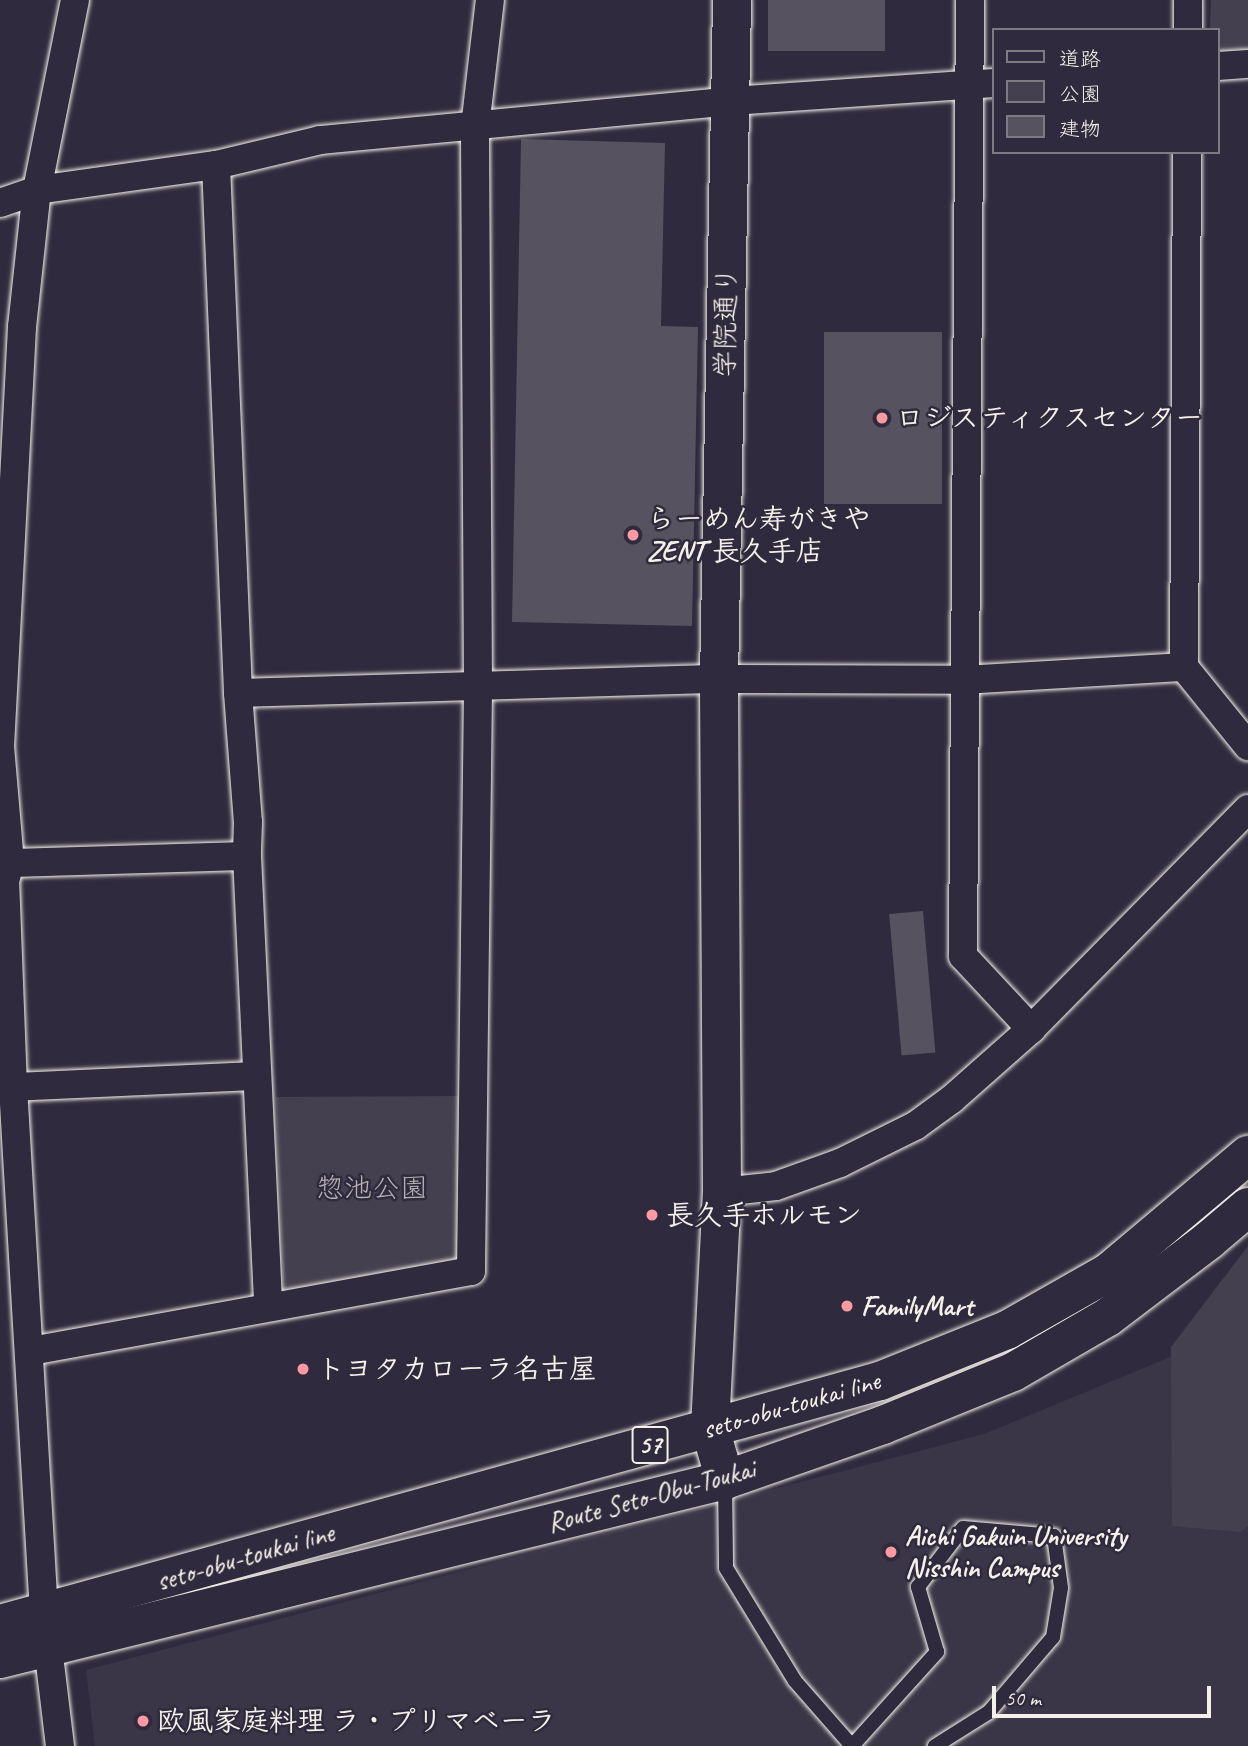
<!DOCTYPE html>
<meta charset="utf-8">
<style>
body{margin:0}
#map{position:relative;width:1248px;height:1746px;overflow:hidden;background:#2f2a3d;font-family:Caveat,"Klee One",sans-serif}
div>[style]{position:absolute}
.built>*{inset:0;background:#3b3647}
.green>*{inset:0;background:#454050}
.building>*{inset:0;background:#56525f;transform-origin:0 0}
.roads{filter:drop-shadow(0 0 2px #f4f1e8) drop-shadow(0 0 2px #f4f1e8)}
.lane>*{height:14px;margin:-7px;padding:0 7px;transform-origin:7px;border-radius:7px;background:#2f2a3d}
.street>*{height:28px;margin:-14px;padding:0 14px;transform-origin:14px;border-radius:14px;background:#2f2a3d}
.secondary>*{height:38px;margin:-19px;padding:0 19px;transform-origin:19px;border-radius:19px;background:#2f2a3d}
.primary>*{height:38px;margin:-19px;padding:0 19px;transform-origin:19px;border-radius:19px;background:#2f2a3d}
.dots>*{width:19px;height:19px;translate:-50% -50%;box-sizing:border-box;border:4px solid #2f2a3d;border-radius:50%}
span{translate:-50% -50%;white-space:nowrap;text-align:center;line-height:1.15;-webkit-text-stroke:5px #2f2a3d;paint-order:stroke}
.shield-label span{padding:2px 5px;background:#2f2a3d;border:2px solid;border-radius:5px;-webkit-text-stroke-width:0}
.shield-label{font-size:26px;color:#f4f1e8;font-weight:700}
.street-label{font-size:28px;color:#f4f1e8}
.poi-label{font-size:28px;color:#f4f1e8;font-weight:700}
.left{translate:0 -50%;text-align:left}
.park-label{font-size:28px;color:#b7b3b3}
.legend{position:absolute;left:992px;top:28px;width:228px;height:126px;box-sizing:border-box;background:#2f2a3d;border:2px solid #7e7a81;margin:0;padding:9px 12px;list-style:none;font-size:21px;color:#f4f1e8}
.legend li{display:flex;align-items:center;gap:14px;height:35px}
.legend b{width:35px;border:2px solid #7e7a81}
.scale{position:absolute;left:992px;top:1686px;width:219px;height:32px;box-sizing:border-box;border:4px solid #f4f1e8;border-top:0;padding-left:9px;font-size:21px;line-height:24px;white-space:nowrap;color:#f4f1e8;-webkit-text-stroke:5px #2f2a3d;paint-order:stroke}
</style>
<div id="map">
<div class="built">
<div style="clip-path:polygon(1248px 1325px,1248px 1746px,95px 1746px,86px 1670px,984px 1434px)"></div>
</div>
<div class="green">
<div style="clip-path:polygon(1211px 0,1248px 0,1248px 56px,1228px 58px,1218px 50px,1218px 30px,1210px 30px)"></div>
<div style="clip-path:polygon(461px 1096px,464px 1264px,284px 1296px,276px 1097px)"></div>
<div style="clip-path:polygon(1248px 1246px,1248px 1526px,1240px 1532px,1172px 1526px,1171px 1347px)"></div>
</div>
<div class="building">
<div style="left:768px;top:0;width:117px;height:51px"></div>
<div style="clip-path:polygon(521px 139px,665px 143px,661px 326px,698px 327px,692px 626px,512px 622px)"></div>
<div style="left:824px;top:332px;width:118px;height:172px"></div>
<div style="left:923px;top:911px;width:142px;height:34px;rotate:85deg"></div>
</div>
<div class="roads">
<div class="lane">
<div style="left:725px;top:1481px;width:87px;rotate:89.3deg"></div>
<div style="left:726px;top:1568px;width:132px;rotate:58.6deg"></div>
<div style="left:795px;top:1681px;width:86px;rotate:48.8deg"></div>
<div style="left:852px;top:1746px;width:127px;rotate:-47.9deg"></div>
<div style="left:937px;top:1652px;width:68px;rotate:-106.3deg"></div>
<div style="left:918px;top:1587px;width:74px;rotate:-52.7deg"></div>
<div style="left:963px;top:1528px;width:91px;rotate:5deg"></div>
<div style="left:1054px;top:1536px;width:52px;rotate:82.3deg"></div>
<div style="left:1061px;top:1588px;width:50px;rotate:99.3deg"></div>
<div style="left:1053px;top:1637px;width:99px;rotate:130.5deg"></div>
<div style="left:989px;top:1712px;width:64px;rotate:147.8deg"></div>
</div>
<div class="street">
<div style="left:970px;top:0;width:956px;rotate:90.42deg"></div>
<div style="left:963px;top:956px;width:100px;rotate:47deg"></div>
<div style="left:1188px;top:30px;width:30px;rotate:-90deg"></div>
<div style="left:1218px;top:66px;width:30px;rotate:-4deg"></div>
<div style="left:1187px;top:152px;width:515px;rotate:90.33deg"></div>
<div style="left:1184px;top:667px;width:102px;rotate:51deg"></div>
<div style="left:216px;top:165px;width:528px;rotate:87.61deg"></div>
<div style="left:238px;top:693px;width:129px;rotate:85.6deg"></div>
<div style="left:248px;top:822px;width:34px;rotate:92deg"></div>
<div style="left:247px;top:856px;width:450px;rotate:87.3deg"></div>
<div style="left:0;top:203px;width:39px;rotate:-19deg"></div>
<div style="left:37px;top:190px;width:181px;rotate:-8deg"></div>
<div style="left:216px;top:165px;width:107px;rotate:-13.5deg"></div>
<div style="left:320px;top:140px;width:413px;rotate:-5.4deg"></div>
<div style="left:731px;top:101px;width:264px;rotate:-3.9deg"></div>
<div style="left:238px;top:693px;width:481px;rotate:-1.7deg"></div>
<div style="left:719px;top:679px;width:245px;rotate:0.2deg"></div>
<div style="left:964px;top:680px;width:220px;rotate:-3.4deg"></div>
<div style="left:10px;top:863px;width:237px;rotate:-1.7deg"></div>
<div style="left:13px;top:1087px;width:244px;rotate:-2.6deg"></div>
<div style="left:722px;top:1192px;width:54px;rotate:-6.3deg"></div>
<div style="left:776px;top:1186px;width:68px;rotate:-19.8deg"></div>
<div style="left:840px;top:1163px;width:84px;rotate:-26.3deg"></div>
<div style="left:915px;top:1126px;width:46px;rotate:-36.1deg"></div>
<div style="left:952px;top:1099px;width:106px;rotate:-41.5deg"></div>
<div style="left:1031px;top:1029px;width:309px;rotate:-45.4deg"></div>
<div style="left:31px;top:1351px;width:447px;rotate:-10.3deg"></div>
<div style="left:471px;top:1271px;width:584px;rotate:-89.31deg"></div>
<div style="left:478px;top:687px;width:560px;rotate:-90.31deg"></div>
<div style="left:475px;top:127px;width:128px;rotate:-83.3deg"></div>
<div style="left:44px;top:1613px;width:527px;rotate:-93.37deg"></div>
<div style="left:13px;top:1087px;width:206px;rotate:-92.2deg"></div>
<div style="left:5px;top:881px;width:19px;rotate:-74deg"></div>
<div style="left:10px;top:863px;width:116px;rotate:-94.9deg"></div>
<div style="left:0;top:747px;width:421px;rotate:-87deg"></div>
<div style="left:22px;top:327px;width:138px;rotate:-83.8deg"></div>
<div style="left:37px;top:190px;width:194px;rotate:-78.7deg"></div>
<div style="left:48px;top:1647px;width:100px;rotate:83.1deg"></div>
</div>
<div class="secondary">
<div style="left:725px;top:1480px;width:54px;rotate:-106.1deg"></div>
<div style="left:710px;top:1428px;width:236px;rotate:-87.1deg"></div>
<div style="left:722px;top:1192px;width:513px;rotate:-90.34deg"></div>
<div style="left:719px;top:679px;width:679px;rotate:-88.9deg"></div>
</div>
<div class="primary">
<div style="left:0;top:1624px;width:913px;rotate:-15.44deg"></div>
<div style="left:880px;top:1381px;width:137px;rotate:-21.9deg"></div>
<div style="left:1007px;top:1330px;width:117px;rotate:-29.6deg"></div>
<div style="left:1109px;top:1272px;width:182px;rotate:-40.1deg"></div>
<div style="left:0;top:1659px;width:747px;rotate:-13.87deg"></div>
<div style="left:725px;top:1480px;width:167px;rotate:-19.2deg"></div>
<div style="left:883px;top:1425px;width:140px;rotate:-22.2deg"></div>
<div style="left:1013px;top:1372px;width:110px;rotate:-30.1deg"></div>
<div style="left:1108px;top:1317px;width:127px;rotate:-37.3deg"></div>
<div style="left:1209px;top:1240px;width:51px;rotate:-40.2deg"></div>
</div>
</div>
<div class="dots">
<div style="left:882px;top:418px;background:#ff9aa2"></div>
<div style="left:633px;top:535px;background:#ff9aa2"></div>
<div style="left:652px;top:1215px;background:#ff9aa2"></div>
<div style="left:847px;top:1306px;background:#ff9aa2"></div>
<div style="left:303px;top:1369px;background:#ff9aa2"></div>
<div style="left:891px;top:1552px;background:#ff9aa2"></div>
<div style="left:143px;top:1721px;background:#ff9aa2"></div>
</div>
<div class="shield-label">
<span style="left:650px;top:1445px">57</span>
</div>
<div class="street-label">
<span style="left:726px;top:322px;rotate:-89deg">学院通り</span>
<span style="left:791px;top:1405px;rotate:-16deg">seto-obu-toukai line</span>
<span style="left:651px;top:1496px;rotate:-15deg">Route Seto-Obu-Toukai</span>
<span style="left:245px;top:1557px;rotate:-16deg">seto-obu-toukai line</span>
</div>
<div class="poi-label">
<span class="left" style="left:896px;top:418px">ロジスティクスセンター</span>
<span class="left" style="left:647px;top:535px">らーめん寿がきや<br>ZENT 長久手店</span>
<span class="left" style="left:666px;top:1215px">長久手ホルモン</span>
<span class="left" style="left:861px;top:1306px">FamilyMart</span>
<span class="left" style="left:317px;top:1369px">トヨタカローラ名古屋</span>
<span class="left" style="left:905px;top:1552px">Aichi Gakuin University<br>Nisshin Campus</span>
<span class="left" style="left:157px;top:1721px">欧風家庭料理 ラ・プリマベーラ</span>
</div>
<div class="park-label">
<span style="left:372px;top:1188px">惣池公園</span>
</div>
<ul class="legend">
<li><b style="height:9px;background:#2f2a3d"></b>道路</li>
<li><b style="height:19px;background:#454050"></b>公園</li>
<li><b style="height:19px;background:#56525f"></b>建物</li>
</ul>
<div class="scale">50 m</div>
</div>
